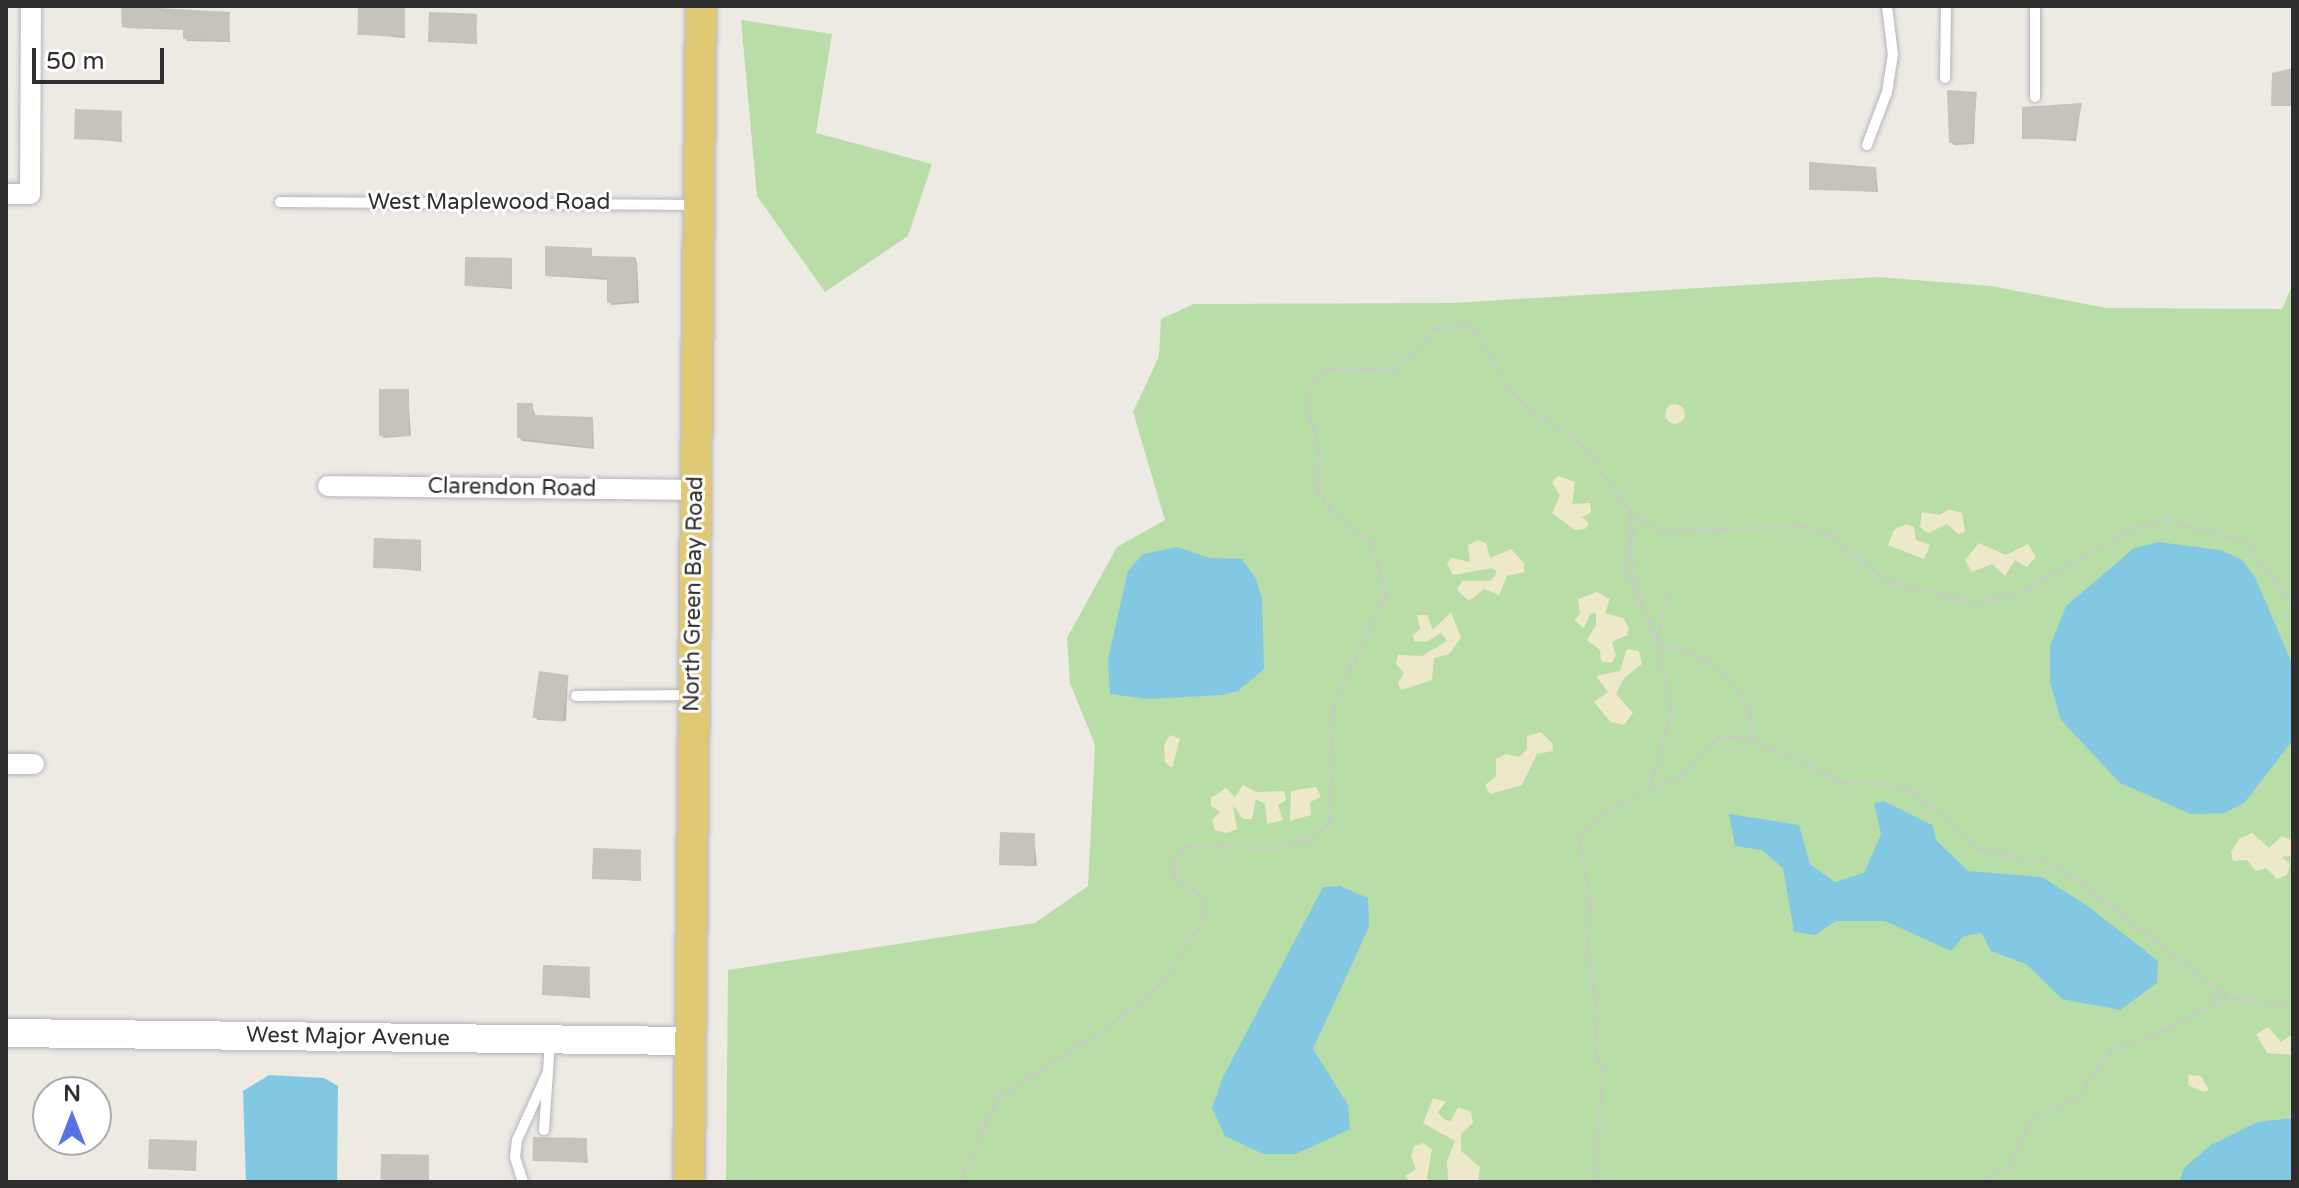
<!DOCTYPE html>
<style>
body{margin:0}
#map{position:relative;width:2299px;height:1188px;overflow:hidden;background:#ede9e3;font-family:"Varela Round",sans-serif}
div>[style]{position:absolute}
.green>*{inset:0;background:#b8dda6}
.sand>*{inset:0;background:#eee8ca}
.round{border-radius:50%}
.water>*{inset:0;background:#83c8e2}
.shadow>*{inset:0;background:#0003}
.building>*{inset:0;background:#c6c3bd;transform-origin:0 0}
.path>*{height:3px;margin-top:-1.5px;transform-origin:0;background:repeating-linear-gradient(90deg,#c9c9c9 0 6px,transparent 0 10px)}
.roads{filter:drop-shadow(0 0 2px #b3b4bc) drop-shadow(0 0 2px #b3b4bc)}
.lane>*{height:10px;margin:-5px;padding:0 5px;transform-origin:5px;border-radius:5px;background:#fff}
.street>*{height:20px;margin:-10px;padding:0 10px;transform-origin:10px;border-radius:10px;background:#fff}
.secondary>*{height:28px;margin:-14px;padding:0 14px;transform-origin:14px;border-radius:14px;background:#fff}
.primary>*{height:30px;margin:-15px;padding:0 15px;transform-origin:15px;border-radius:15px;background:#e1c974}
span{translate:-50% -50%;white-space:nowrap;text-align:center;line-height:1.15;-webkit-text-stroke:6px #fff;paint-order:stroke}
.street-label{font-size:22px;color:#2e2e2e}
.frame{position:absolute;inset:0;border:8px solid #2e2e2e;pointer-events:none}
.north{position:absolute;left:32px;top:1076px;width:80px;height:80px;box-sizing:border-box;background:#fff;border:2px solid #ababab;border-radius:50%;rotate:0deg;font-size:22px;font-weight:700;line-height:32px;text-align:center;color:#2e2e2e}
.north::after{content:'';display:block;margin:auto;width:28px;height:36px;background:#5871e5;clip-path:polygon(50% 0,100% 100%,50% 72%,0 100%)}
.scale{position:absolute;left:32px;top:48px;width:132px;height:36px;box-sizing:border-box;border:4px solid #2e2e2e;border-top:0;padding-left:10px;font-size:24px;line-height:28px;white-space:nowrap;color:#2e2e2e;-webkit-text-stroke:6px #fff;paint-order:stroke}
</style>
<div id="map">
<div class="green">
<div style="clip-path:polygon(741px 20px,832px 34px,816px 133px,932px 164px,908px 236px,825px 292px,757px 196px)"></div>
<div style="clip-path:polygon(1878px 277px,1991px 286px,2107px 308px,2282px 309px,2293px 284px,2293px 1182px,726px 1182px,728px 970px,1035px 923px,1088px 886px,1095px 745px,1070px 683px,1067px 638px,1117px 547px,1165px 520px,1133px 412px,1159px 356px,1161px 319px,1194px 304px,1454px 303px)"></div>
</div>
<div class="sand">
<div class="round" style="left:1665px;top:404px;width:20px;height:20px"></div>
<div style="clip-path:polygon(1558px 476px,1575px 482px,1572px 504px,1590px 503px,1591px 512px,1582px 517px,1589px 523px,1585px 529px,1575px 530px,1552px 513px,1560px 496px,1552px 482px)"></div>
<div style="clip-path:polygon(1949px 509px,1962px 513px,1965px 532px,1958px 534px,1947px 524px,1928px 533px,1920px 527px,1922px 512px,1940px 515px)"></div>
<div style="clip-path:polygon(1906px 524px,1914px 527px,1916px 540px,1930px 545px,1924px 559px,1888px 545px,1894px 530px)"></div>
<div style="clip-path:polygon(1478px 540px,1486px 543px,1490px 558px,1511px 549px,1524px 563px,1524px 572px,1507px 576px,1499px 595px,1484px 589px,1469px 601px,1457px 590px,1462px 581px,1491px 581px,1497px 572px,1492px 568px,1453px 575px,1447px 563px,1452px 558px,1470px 562px,1468px 545px)"></div>
<div style="clip-path:polygon(1979px 543px,2006px 555px,2028px 544px,2036px 557px,2027px 567px,2015px 560px,2005px 576px,1992px 564px,1972px 572px,1965px 560px)"></div>
<div style="clip-path:polygon(1597px 592px,1610px 599px,1605px 613px,1623px 618px,1629px 628px,1627px 635px,1612px 642px,1616px 656px,1611px 663px,1601px 661px,1600px 650px,1587px 640px,1596px 625px,1596px 613px,1590px 614px,1584px 628px,1574px 620px,1580px 614px,1578px 599px)"></div>
<div style="clip-path:polygon(1451px 612px,1461px 638px,1449px 654px,1434px 658px,1432px 680px,1401px 690px,1398px 683px,1404px 673px,1396px 664px,1398px 655px,1422px 656px,1447px 641px,1441px 633px,1426px 642px,1414px 641px,1413px 635px,1420px 629px,1417px 615px,1427px 615px,1433px 630px)"></div>
<div style="clip-path:polygon(1627px 649px,1639px 651px,1642px 664px,1624px 678px,1616px 694px,1633px 713px,1624px 725px,1611px 722px,1594px 702px,1608px 692px,1596px 676px,1620px 671px)"></div>
<div style="clip-path:polygon(1541px 732px,1552px 743px,1553px 751px,1537px 754px,1522px 785px,1490px 794px,1485px 785px,1496px 776px,1496px 759px,1506px 754px,1519px 757px,1527px 749px,1527px 736px)"></div>
<div style="clip-path:polygon(1170px 735px,1180px 739px,1172px 768px,1165px 762px,1164px 745px)"></div>
<div style="clip-path:polygon(1243px 785px,1256px 792px,1284px 791px,1286px 800px,1278px 805px,1283px 820px,1267px 824px,1265px 804px,1256px 799px,1252px 819px,1243px 819px,1233px 805px,1237px 829px,1227px 833px,1215px 830px,1212px 820px,1220px 812px,1211px 806px,1211px 798px,1226px 788px,1235px 797px)"></div>
<div style="clip-path:polygon(1316px 787px,1321px 797px,1310px 802px,1311px 815px,1290px 821px,1291px 791px)"></div>
<div style="clip-path:polygon(2252px 833px,2269px 848px,2282px 836px,2293px 841px,2293px 855px,2282px 857px,2290px 864px,2287px 875px,2277px 879px,2266px 868px,2256px 871px,2247px 860px,2233px 861px,2231px 852px,2239px 839px)"></div>
<div style="clip-path:polygon(2268px 1027px,2281px 1042px,2293px 1034px,2293px 1055px,2267px 1053px,2256px 1034px)"></div>
<div style="clip-path:polygon(2189px 1075px,2201px 1076px,2209px 1090px,2203px 1092px,2188px 1085px)"></div>
<div style="clip-path:polygon(1433px 1098px,1446px 1102px,1438px 1112px,1443px 1119px,1451px 1121px,1458px 1107px,1471px 1112px,1473px 1123px,1461px 1134px,1461px 1151px,1480px 1167px,1478px 1182px,1448px 1182px,1447px 1161px,1455px 1141px,1423px 1123px)"></div>
<div style="clip-path:polygon(1423px 1143px,1432px 1149px,1427px 1178px,1431px 1182px,1411px 1182px,1405px 1176px,1416px 1169px,1411px 1156px,1414px 1146px)"></div>
</div>
<div class="water">
<div style="clip-path:polygon(2158px 542px,2220px 550px,2241px 559px,2255px 577px,2293px 666px,2293px 740px,2245px 802px,2225px 813px,2191px 814px,2120px 783px,2061px 720px,2050px 683px,2050px 646px,2066px 606px,2133px 549px)"></div>
<div style="clip-path:polygon(1177px 547px,1209px 558px,1242px 559px,1256px 579px,1262px 599px,1264px 669px,1238px 691px,1222px 695px,1147px 699px,1110px 694px,1108px 659px,1128px 571px,1143px 554px)"></div>
<div style="clip-path:polygon(1884px 801px,1932px 825px,1937px 841px,1968px 871px,2042px 877px,2089px 907px,2158px 961px,2157px 983px,2120px 1010px,2062px 999px,2026px 964px,1991px 951px,1982px 933px,1964px 936px,1951px 951px,1885px 921px,1836px 921px,1815px 935px,1794px 932px,1783px 868px,1762px 850px,1735px 846px,1729px 814px,1799px 825px,1810px 864px,1835px 882px,1864px 873px,1881px 834px,1874px 803px)"></div>
<div style="clip-path:polygon(1340px 886px,1368px 898px,1369px 927px,1313px 1049px,1348px 1105px,1350px 1129px,1296px 1154px,1263px 1154px,1225px 1136px,1212px 1108px,1223px 1077px,1323px 887px)"></div>
<div style="clip-path:polygon(269px 1075px,324px 1078px,338px 1086px,337px 1182px,246px 1182px,243px 1091px)"></div>
<div style="clip-path:polygon(2293px 1118px,2293px 1182px,2179px 1182px,2184px 1168px,2211px 1145px,2257px 1122px)"></div>
</div>
<div class="shadow">
<div style="clip-path:polygon(123px 6px,229px 14px,230px 42px,187px 41px,185px 30px,126px 28px)"></div>
<div style="clip-path:polygon(404px 9px,405px 38px,360px 34px)"></div>
<div style="clip-path:polygon(476px 16px,477px 44px,432px 41px)"></div>
<div style="clip-path:polygon(1976px 94px,1974px 144px,1954px 145px,1951px 142px)"></div>
<div style="clip-path:polygon(2081px 105px,2076px 141px,2024px 138px)"></div>
<div style="clip-path:polygon(121px 113px,122px 142px,77px 138px)"></div>
<div style="clip-path:polygon(1876px 169px,1878px 192px,1811px 189px)"></div>
<div style="clip-path:polygon(591px 250px,593px 258px,637px 261px,639px 303px,611px 305px,609px 280px,547px 276px)"></div>
<div style="clip-path:polygon(512px 260px,512px 289px,468px 286px)"></div>
<div style="clip-path:polygon(408px 391px,411px 436px,384px 438px,381px 435px)"></div>
<div style="clip-path:polygon(532px 405px,536px 417px,593px 419px,594px 449px,522px 441px,519px 437px)"></div>
<div style="clip-path:polygon(421px 542px,421px 571px,376px 567px)"></div>
<div style="clip-path:polygon(568px 677px,566px 721px,538px 720px,536px 718px)"></div>
<div style="clip-path:polygon(1034px 835px,1037px 866px,1001px 864px)"></div>
<div style="clip-path:polygon(640px 852px,641px 881px,596px 878px)"></div>
<div style="clip-path:polygon(589px 969px,590px 998px,545px 995px)"></div>
<div style="clip-path:polygon(586px 1140px,588px 1163px,535px 1160px)"></div>
<div style="clip-path:polygon(196px 1143px,196px 1171px,152px 1168px)"></div>
<div style="clip-path:polygon(428px 1157px,429px 1182px,384px 1182px)"></div>
</div>
<div class="building">
<div style="clip-path:polygon(121px 6px,230px 12px,228px 41px,183px 39px,183px 29px,122px 27px)"></div>
<div style="left:358px;top:6px;width:47px;height:29px;rotate:1deg"></div>
<div style="left:429px;top:12px;width:48px;height:30px;rotate:2deg"></div>
<div style="clip-path:polygon(2293px 68px,2293px 106px,2271px 106px,2272px 73px)"></div>
<div style="clip-path:polygon(1947px 90px,1977px 92px,1972px 143px,1949px 143px)"></div>
<div style="clip-path:polygon(2082px 103px,2075px 139px,2022px 139px,2022px 107px)"></div>
<div style="left:75px;top:109px;width:47px;height:30px;rotate:2deg"></div>
<div style="clip-path:polygon(1809px 162px,1876px 167px,1876px 191px,1809px 190px)"></div>
<div style="clip-path:polygon(545px 246px,592px 248px,592px 256px,636px 257px,637px 301px,607px 303px,607px 278px,545px 276px)"></div>
<div style="left:465px;top:257px;width:47px;height:29px;rotate:1deg"></div>
<div style="left:379px;top:389px;width:30px;height:47px"></div>
<div style="clip-path:polygon(517px 403px,533px 403px,533px 415px,593px 417px,592px 447px,517px 438px)"></div>
<div style="left:374px;top:538px;width:47px;height:30px;rotate:2deg"></div>
<div style="left:539px;top:671px;width:30px;height:47px;rotate:8deg"></div>
<div style="left:1000px;top:832px;width:35px;height:33px;rotate:2deg"></div>
<div style="left:593px;top:848px;width:48px;height:31px;rotate:2deg"></div>
<div style="left:543px;top:965px;width:47px;height:30px;rotate:2deg"></div>
<div style="left:533px;top:1137px;width:54px;height:24px;rotate:1deg"></div>
<div style="left:149px;top:1139px;width:48px;height:30px;rotate:2deg"></div>
<div style="left:381px;top:1154px;width:48px;height:28px;rotate:1deg"></div>
</div>
<div class="path">
<div style="left:1630px;top:511px;width:65px;rotate:93.5deg"></div>
<div style="left:1626px;top:576px;width:18px;rotate:52deg"></div>
<div style="left:1637px;top:590px;width:57px;rotate:69.3deg"></div>
<div style="left:1637px;top:588px;width:36px;rotate:-100deg"></div>
<div style="left:1631px;top:553px;width:22px;rotate:-87deg"></div>
<div style="left:1632px;top:531px;width:12px;rotate:-55deg"></div>
<div style="left:1657px;top:639px;width:46px;rotate:-76.3deg"></div>
<div style="left:1753px;top:739px;width:99px;rotate:25.8deg"></div>
<div style="left:1842px;top:782px;width:50px;rotate:2.3deg"></div>
<div style="left:1892px;top:784px;width:25px;rotate:18deg"></div>
<div style="left:1916px;top:792px;width:86px;rotate:41.7deg"></div>
<div style="left:1980px;top:849px;width:80px;rotate:11.6deg"></div>
<div style="left:2058px;top:865px;width:213px;rotate:37.9deg"></div>
<div style="left:2226px;top:996px;width:57px;rotate:149.4deg"></div>
<div style="left:2177px;top:1025px;width:70px;rotate:159deg"></div>
<div style="left:2112px;top:1050px;width:58px;rotate:125.9deg"></div>
<div style="left:2078px;top:1097px;width:52px;rotate:154.9deg"></div>
<div style="left:2031px;top:1119px;width:53px;rotate:114.6deg"></div>
<div style="left:2009px;top:1167px;width:33px;rotate:153deg"></div>
<div style="left:2212px;top:995px;width:82px;rotate:7.7deg"></div>
<div style="left:959px;top:1182px;width:95px;rotate:-65.1deg"></div>
<div style="left:999px;top:1096px;width:123px;rotate:-32deg"></div>
<div style="left:1103px;top:1031px;width:80px;rotate:-39.4deg"></div>
<div style="left:1165px;top:980px;width:76px;rotate:-57.4deg"></div>
<div style="left:1206px;top:916px;width:20px;rotate:-101deg"></div>
<div style="left:1202px;top:896px;width:32px;rotate:-146deg"></div>
<div style="left:1175px;top:878px;width:18px;rotate:-93deg"></div>
<div style="left:1174px;top:860px;width:18px;rotate:-49deg"></div>
<div style="left:1186px;top:846px;width:90px;rotate:1.3deg"></div>
<div style="left:1276px;top:848px;width:36px;rotate:-14deg"></div>
<div style="left:1311px;top:839px;width:26px;rotate:-43deg"></div>
<div style="left:1330px;top:821px;width:114px;rotate:-88.5deg"></div>
<div style="left:1333px;top:707px;width:125px;rotate:-64.9deg"></div>
<div style="left:1386px;top:594px;width:53px;rotate:-105.4deg"></div>
<div style="left:1372px;top:543px;width:52px;rotate:-142deg"></div>
<div style="left:1331px;top:511px;width:27px;rotate:-121deg"></div>
<div style="left:1317px;top:488px;width:38px;rotate:-87deg"></div>
<div style="left:1319px;top:450px;width:49px;rotate:-105.5deg"></div>
<div style="left:1306px;top:403px;width:30px;rotate:-67deg"></div>
<div style="left:1318px;top:375px;width:13px;rotate:-27deg"></div>
<div style="left:1330px;top:369px;width:65px"></div>
<div style="left:1395px;top:369px;width:56px;rotate:-45.7deg"></div>
<div style="left:1434px;top:329px;width:29px;rotate:-10deg"></div>
<div style="left:1463px;top:324px;width:15px;rotate:32deg"></div>
<div style="left:1476px;top:332px;width:78px;rotate:58.2deg"></div>
<div style="left:1517px;top:398px;width:79px;rotate:35.7deg"></div>
<div style="left:1581px;top:444px;width:88px;rotate:53.8deg"></div>
<div style="left:1633px;top:515px;width:32px;rotate:30deg"></div>
<div style="left:1661px;top:531px;width:146px;rotate:-2deg"></div>
<div style="left:1807px;top:526px;width:26px;rotate:23deg"></div>
<div style="left:1831px;top:536px;width:71px;rotate:38.2deg"></div>
<div style="left:1887px;top:580px;width:90px;rotate:14.8deg"></div>
<div style="left:1974px;top:603px;width:54px;rotate:-14deg"></div>
<div style="left:2026px;top:590px;width:126px;rotate:-30deg"></div>
<div style="left:2135px;top:527px;width:32px;rotate:-13deg"></div>
<div style="left:2166px;top:520px;width:85px;rotate:15deg"></div>
<div style="left:2248px;top:542px;width:77px;rotate:54.5deg"></div>
<div style="left:1594px;top:1182px;width:110px;rotate:-85.3deg"></div>
<div style="left:1603px;top:1072px;width:23px;rotate:-110deg"></div>
<div style="left:1595px;top:1050px;width:42px;rotate:-87.3deg"></div>
<div style="left:1597px;top:1008px;width:69px;rotate:-98.4deg"></div>
<div style="left:1587px;top:940px;width:33px;rotate:-83deg"></div>
<div style="left:1591px;top:907px;width:69px;rotate:-100deg"></div>
<div style="left:1579px;top:839px;width:42px;rotate:-46deg"></div>
<div style="left:1608px;top:809px;width:84px;rotate:-24.7deg"></div>
<div style="left:1684px;top:774px;width:52px;rotate:-47.4deg"></div>
<div style="left:1719px;top:736px;width:34px;rotate:5deg"></div>
<div style="left:1753px;top:739px;width:31px;rotate:-96deg"></div>
<div style="left:1750px;top:708px;width:40px;rotate:-124deg"></div>
<div style="left:1728px;top:675px;width:30px;rotate:-143deg"></div>
<div style="left:1704px;top:657px;width:49px;rotate:-163.4deg"></div>
<div style="left:1657px;top:643px;width:69px;rotate:77.4deg"></div>
<div style="left:1672px;top:710px;width:80px;rotate:105.9deg"></div>
</div>
<div class="roads">
<div class="lane">
<div style="left:2035px;top:6px;width:91px;rotate:90deg"></div>
<div style="left:1945px;top:78px;width:72px;rotate:-89.2deg"></div>
<div style="left:1867px;top:145px;width:57px;rotate:-69.3deg"></div>
<div style="left:1887px;top:92px;width:37px;rotate:-81deg"></div>
<div style="left:1893px;top:55px;width:49px;rotate:-97deg"></div>
<div style="left:280px;top:202px;width:416px;rotate:0.4deg"></div>
<div style="left:576px;top:696px;width:115px;rotate:-0.5deg"></div>
<div style="left:544px;top:1130px;width:89px;rotate:-86.1deg"></div>
<div style="left:523px;top:1182px;width:26px;rotate:-108deg"></div>
<div style="left:515px;top:1157px;width:17px;rotate:-83deg"></div>
<div style="left:517px;top:1140px;width:75px;rotate:-65.5deg"></div>
</div>
<div class="street">
<div style="left:6px;top:194px;width:24px"></div>
<div style="left:30px;top:194px;width:188px;rotate:-89.7deg"></div>
<div style="left:328px;top:486px;width:368px;rotate:0.6deg"></div>
<div style="left:6px;top:764px;width:28px"></div>
</div>
<div class="secondary">
<div style="left:6px;top:1033px;width:684px;rotate:0.67deg"></div>
</div>
<div class="primary">
<div style="left:689px;top:1182px;width:1176px;rotate:-89.42deg"></div>
</div>
</div>
<div class="street-label">
<span style="left:489px;top:203px">West Maplewood Road</span>
<span style="left:512px;top:488px;rotate:1deg">Clarendon Road</span>
<span style="left:694px;top:594px;rotate:-89deg">North Green Bay Road</span>
<span style="left:348px;top:1037px;rotate:1deg">West Major Avenue</span>
</div>
<div class="frame"></div>
<div class="north">N</div>
<div class="scale">50 m</div>
</div>
